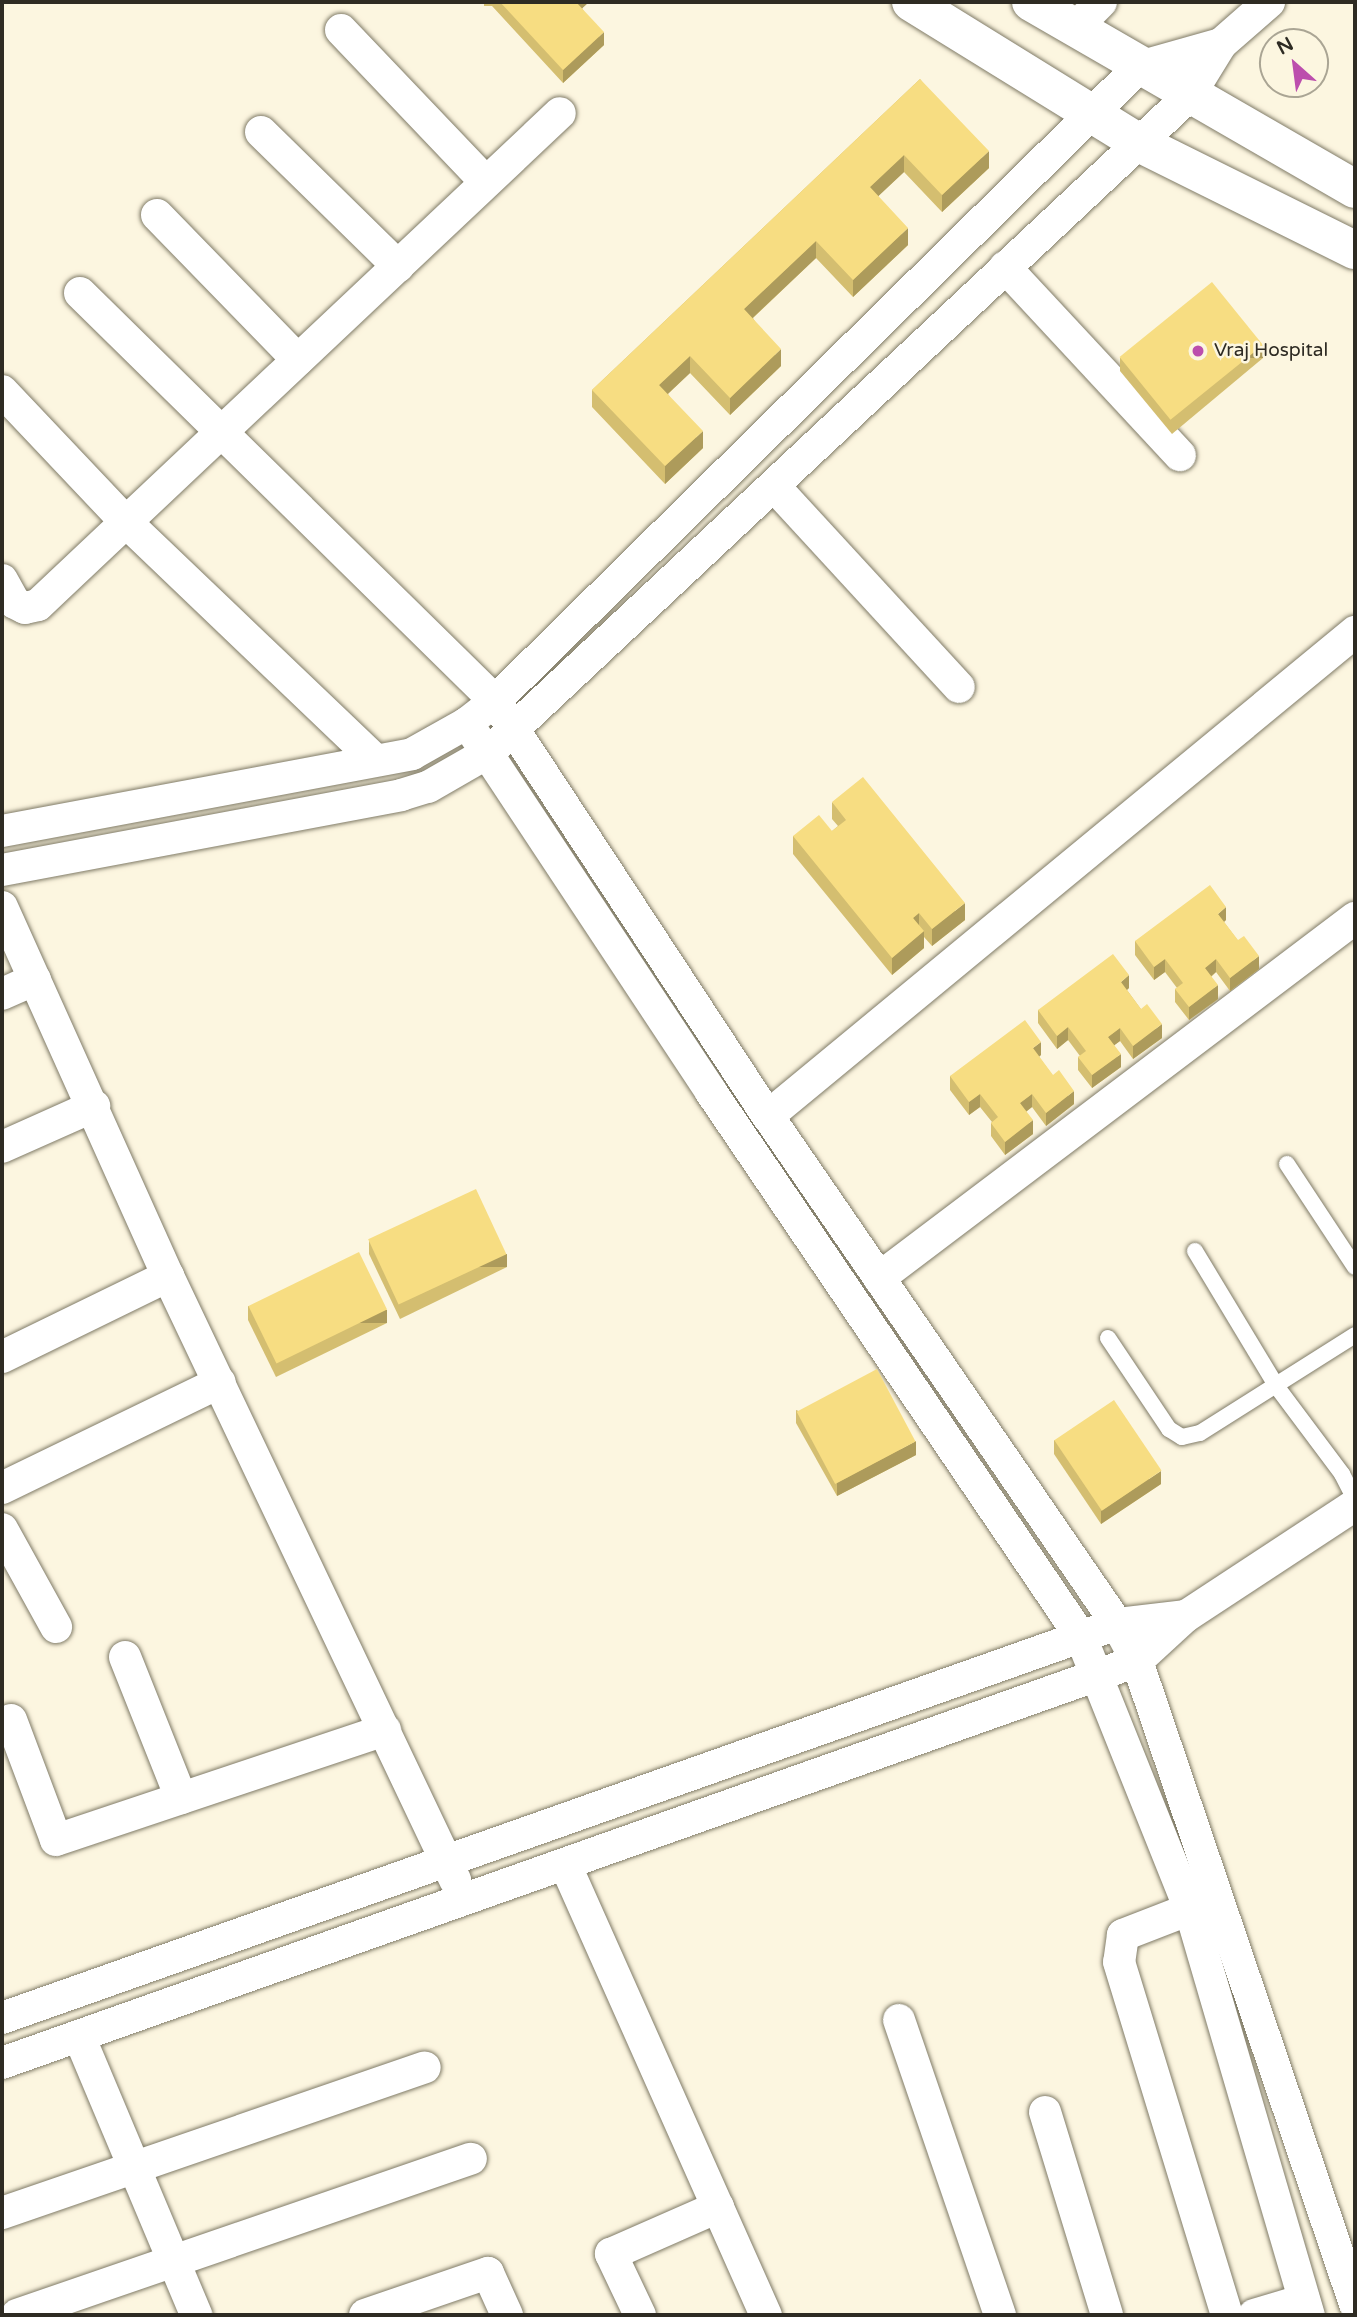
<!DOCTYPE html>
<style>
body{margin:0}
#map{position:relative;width:1357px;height:2317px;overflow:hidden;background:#fcf6e0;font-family:"Varela Round",sans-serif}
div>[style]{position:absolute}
.roads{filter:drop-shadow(0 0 2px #807b67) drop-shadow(0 0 2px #807b67)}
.lane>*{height:16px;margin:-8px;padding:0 8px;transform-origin:8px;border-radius:8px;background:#fff}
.street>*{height:32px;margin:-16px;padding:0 16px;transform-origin:16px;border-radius:16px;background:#fff}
.highway>*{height:38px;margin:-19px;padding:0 19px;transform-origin:19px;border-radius:19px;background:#fff}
.wall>*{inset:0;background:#d4be70}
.shaded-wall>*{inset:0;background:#ad9b5b;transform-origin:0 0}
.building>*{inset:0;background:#f7dd82;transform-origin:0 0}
.dots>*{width:19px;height:19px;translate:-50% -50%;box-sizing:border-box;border:4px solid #fcf6e0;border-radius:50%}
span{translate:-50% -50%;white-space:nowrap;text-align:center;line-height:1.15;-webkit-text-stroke:5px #fcf6e0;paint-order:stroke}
.poi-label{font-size:19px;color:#2e2b23}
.left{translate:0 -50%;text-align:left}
.frame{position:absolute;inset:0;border:4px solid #2e2b23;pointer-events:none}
.north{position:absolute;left:1259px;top:28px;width:70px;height:70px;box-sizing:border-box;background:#fcf6e0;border:2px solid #aaa594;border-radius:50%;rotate:332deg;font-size:19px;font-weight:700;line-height:28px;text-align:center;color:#2e2b23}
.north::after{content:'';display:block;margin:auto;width:24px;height:32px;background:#bc4ead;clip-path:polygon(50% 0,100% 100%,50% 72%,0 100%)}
</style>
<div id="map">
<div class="roads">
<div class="lane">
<div style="left:1287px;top:1164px;width:123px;rotate:56.6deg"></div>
<div style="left:1195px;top:1251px;width:159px;rotate:58.9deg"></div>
<div style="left:1277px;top:1387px;width:109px;rotate:53.2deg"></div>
<div style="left:1342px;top:1474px;width:28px;rotate:63deg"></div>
<div style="left:1108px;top:1338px;width:110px;rotate:56.2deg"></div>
<div style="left:1169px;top:1429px;width:15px;rotate:32deg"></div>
<div style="left:1182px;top:1437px;width:18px;rotate:-13deg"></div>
<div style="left:1200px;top:1433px;width:183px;rotate:-32.3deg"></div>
</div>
<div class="street">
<div style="left:1075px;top:28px;width:37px;rotate:-45deg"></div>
<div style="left:341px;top:30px;width:210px;rotate:46.4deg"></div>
<div style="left:261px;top:132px;width:192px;rotate:44.4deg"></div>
<div style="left:157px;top:215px;width:202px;rotate:45.8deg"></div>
<div style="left:1005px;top:267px;width:257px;rotate:47.1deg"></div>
<div style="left:80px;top:293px;width:582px;rotate:44.51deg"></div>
<div style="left:495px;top:701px;width:497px;rotate:56.7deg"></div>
<div style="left:768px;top:1116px;width:616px;rotate:55.51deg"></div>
<div style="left:1117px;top:1624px;width:42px;rotate:61.6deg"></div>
<div style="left:1137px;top:1661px;width:679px;rotate:71.27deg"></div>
<div style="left:2px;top:391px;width:179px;rotate:46.6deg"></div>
<div style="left:125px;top:521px;width:344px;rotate:43.7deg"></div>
<div style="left:774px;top:486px;width:273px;rotate:47.4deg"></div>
<div style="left:2px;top:580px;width:26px;rotate:61deg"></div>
<div style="left:15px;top:603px;width:11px;rotate:27deg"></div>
<div style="left:25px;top:608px;width:13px;rotate:-13deg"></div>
<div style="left:38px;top:605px;width:717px;rotate:-43.31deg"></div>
<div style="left:467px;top:723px;width:442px;rotate:56.5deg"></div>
<div style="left:711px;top:1092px;width:659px;rotate:55.83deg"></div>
<div style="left:1081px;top:1637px;width:293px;rotate:68.2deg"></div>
<div style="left:1190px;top:1909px;width:423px;rotate:73.7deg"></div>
<div style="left:2px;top:831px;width:417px;rotate:-10.6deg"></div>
<div style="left:412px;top:754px;width:63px;rotate:-29.4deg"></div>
<div style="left:467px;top:723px;width:36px;rotate:-38deg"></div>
<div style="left:495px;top:701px;width:904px;rotate:-44.55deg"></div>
<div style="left:1139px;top:67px;width:85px;rotate:-15.7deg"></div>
<div style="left:2px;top:870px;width:406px;rotate:-10.6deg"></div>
<div style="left:401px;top:795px;width:28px;rotate:-17deg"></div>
<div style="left:428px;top:787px;width:70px;rotate:-29.8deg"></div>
<div style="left:489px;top:752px;width:959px;rotate:-43.14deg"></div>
<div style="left:1189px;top:96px;width:61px;rotate:-58.4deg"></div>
<div style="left:1221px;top:44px;width:64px;rotate:-41.2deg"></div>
<div style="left:2px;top:907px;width:405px;rotate:65.8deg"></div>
<div style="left:168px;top:1276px;width:669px;rotate:64.58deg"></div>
<div style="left:2px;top:994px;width:36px;rotate:-24deg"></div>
<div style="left:768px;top:1116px;width:761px;rotate:-39.51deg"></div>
<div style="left:2px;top:1147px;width:101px;rotate:-24deg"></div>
<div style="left:879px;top:1278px;width:597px;rotate:-37.1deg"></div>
<div style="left:2px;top:1357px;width:185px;rotate:-26deg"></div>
<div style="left:2px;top:1488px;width:242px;rotate:-25.9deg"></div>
<div style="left:2px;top:1529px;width:112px;rotate:61.1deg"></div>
<div style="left:125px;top:1657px;width:152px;rotate:68.3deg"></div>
<div style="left:11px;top:1720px;width:128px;rotate:69.4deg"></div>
<div style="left:56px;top:1840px;width:347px;rotate:-18.5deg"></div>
<div style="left:565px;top:1864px;width:494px;rotate:66deg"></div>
<div style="left:1190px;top:1909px;width:72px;rotate:158.8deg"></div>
<div style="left:1123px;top:1935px;width:27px;rotate:98deg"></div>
<div style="left:1119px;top:1962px;width:369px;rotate:73deg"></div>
<div style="left:2px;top:2018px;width:1183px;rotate:-19.46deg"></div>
<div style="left:1117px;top:1624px;width:69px;rotate:-6.6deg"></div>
<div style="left:899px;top:2020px;width:312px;rotate:71.1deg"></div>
<div style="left:79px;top:2036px;width:303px;rotate:67.2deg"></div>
<div style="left:2px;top:2063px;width:1204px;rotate:-19.5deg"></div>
<div style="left:1137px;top:1661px;width:67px;rotate:-42.6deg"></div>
<div style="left:1186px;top:1616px;width:202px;rotate:-33.3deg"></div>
<div style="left:1045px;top:2112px;width:212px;rotate:73deg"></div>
<div style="left:2px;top:2213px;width:447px;rotate:-19deg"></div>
<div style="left:17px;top:2315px;width:480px;rotate:-19deg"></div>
<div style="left:365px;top:2315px;width:130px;rotate:-18.9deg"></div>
<div style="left:488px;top:2273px;width:46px;rotate:65.7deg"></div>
<div style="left:640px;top:2315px;width:68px;rotate:-115.4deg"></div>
<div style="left:611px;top:2254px;width:117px;rotate:-23.7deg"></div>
<div style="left:1254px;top:2315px;width:52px;rotate:-16.7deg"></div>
</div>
<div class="highway">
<div style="left:911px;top:2px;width:268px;rotate:31.7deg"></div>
<div style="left:1139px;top:143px;width:241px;rotate:26.4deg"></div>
<div style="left:1031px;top:2px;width:374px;rotate:30deg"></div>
</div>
</div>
<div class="wall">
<div style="clip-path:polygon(484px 2px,589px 2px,582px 8px,604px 45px,563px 83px,492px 6px,484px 6px)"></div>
<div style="clip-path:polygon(920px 79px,989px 168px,942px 212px,904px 172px,878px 196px,908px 245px,853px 297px,816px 258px,753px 318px,781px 366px,730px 415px,690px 373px,668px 394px,703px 448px,665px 484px,592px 407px,592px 390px)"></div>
<div style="clip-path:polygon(1120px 358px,1263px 358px,1172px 434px,1120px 371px)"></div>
<div style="clip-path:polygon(832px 802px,965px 920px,932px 946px,924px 937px,924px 948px,892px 975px,793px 854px,793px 836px,832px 831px,838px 826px,832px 819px)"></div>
<div style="clip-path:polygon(1226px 920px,1224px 922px,1259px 969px,1230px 991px,1216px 972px,1211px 977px,1218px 999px,1189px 1020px,1175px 1002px,1175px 989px,1177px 988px,1165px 972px,1154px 980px,1135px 955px,1135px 941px)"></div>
<div style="clip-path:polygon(1129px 988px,1127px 990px,1162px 1038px,1133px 1059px,1120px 1041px,1114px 1045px,1121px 1067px,1092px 1088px,1078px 1070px,1078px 1057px,1080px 1056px,1068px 1040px,1057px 1049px,1038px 1023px,1038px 1010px)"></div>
<div style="clip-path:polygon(1041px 1055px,1039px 1057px,1074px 1104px,1046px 1126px,1032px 1107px,1026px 1112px,1033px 1134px,1005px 1155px,991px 1136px,991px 1123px,992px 1122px,980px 1107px,969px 1115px,950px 1090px,950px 1076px)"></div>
<div style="clip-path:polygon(369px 1241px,507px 1267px,400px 1319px,369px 1254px)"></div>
<div style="clip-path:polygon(248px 1306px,387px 1323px,276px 1377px,248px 1320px)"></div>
<div style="clip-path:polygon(796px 1410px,916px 1455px,837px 1496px,796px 1423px)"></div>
<div style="clip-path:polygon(1054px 1440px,1161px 1484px,1101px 1524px,1054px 1454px)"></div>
</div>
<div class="shaded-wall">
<div style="clip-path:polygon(576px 2px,589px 2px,576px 14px)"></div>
<div style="clip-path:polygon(604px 32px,604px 45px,563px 83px,563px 70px)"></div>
<div style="clip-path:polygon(989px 151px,989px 168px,942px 212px,942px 195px)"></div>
<div style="clip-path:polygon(904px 155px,904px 172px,870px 204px,870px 187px)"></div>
<div style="clip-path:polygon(908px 228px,908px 245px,853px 297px,853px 280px)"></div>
<div style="clip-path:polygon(816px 241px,816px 258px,744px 326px,744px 309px)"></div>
<div style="left:1263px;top:345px;width:13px;height:119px;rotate:90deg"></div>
<div style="clip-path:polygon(781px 349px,781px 366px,730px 415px,730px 398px)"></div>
<div style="clip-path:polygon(690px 356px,690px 373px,659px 402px,659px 385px)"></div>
<div style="clip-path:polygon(703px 431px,703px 448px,665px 484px,665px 466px)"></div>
<div style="clip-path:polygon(965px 903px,965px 920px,932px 946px,932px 929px)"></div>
<div style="clip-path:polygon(1226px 907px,1226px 920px,1218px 927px,1218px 914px)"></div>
<div style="clip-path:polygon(919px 913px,919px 930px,913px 918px)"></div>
<div style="clip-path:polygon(924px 931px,924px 948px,892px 975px,892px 958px)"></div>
<div style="clip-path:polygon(1259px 956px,1259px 969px,1230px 991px,1230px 978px)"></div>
<div style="clip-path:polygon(1165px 959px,1165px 972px,1154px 980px,1154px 967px)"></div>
<div style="clip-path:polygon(1216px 959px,1216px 972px,1205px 981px,1205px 968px)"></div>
<div style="clip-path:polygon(1129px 975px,1129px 988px,1121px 995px,1121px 982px)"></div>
<div style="clip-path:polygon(1218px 985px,1218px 999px,1189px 1020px,1189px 1007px)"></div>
<div style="clip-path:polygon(1162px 1024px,1162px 1038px,1133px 1059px,1133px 1046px)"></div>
<div style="clip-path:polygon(1068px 1027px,1068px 1040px,1057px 1049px,1057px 1036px)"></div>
<div style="clip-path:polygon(1120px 1028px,1120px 1041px,1108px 1050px,1108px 1037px)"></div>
<div style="clip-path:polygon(1041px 1042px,1041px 1055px,1033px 1061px,1033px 1048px)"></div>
<div style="clip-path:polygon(1121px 1054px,1121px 1067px,1092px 1088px,1092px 1075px)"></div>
<div style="clip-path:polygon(1074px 1091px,1074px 1104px,1046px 1126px,1046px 1113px)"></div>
<div style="clip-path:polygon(980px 1094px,980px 1107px,969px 1115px,969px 1102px)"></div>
<div style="clip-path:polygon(1032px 1094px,1032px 1107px,1020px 1116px,1020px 1103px)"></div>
<div style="clip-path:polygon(1033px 1120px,1033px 1134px,1005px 1155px,1005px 1142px)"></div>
<div style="left:507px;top:1254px;width:13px;height:119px;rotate:90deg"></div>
<div style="left:387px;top:1310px;width:13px;height:123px;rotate:90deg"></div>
<div style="clip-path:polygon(916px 1441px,916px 1455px,837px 1496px,837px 1483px)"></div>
<div style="clip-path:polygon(1161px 1471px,1161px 1484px,1101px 1524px,1101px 1511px)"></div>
</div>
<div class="building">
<div style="clip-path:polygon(500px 2px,576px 2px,604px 32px,563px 70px)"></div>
<div style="clip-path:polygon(920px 79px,989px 151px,942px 195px,904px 155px,870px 187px,908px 228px,853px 280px,816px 241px,744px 309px,781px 349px,730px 398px,690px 356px,659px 385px,703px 431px,665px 466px,592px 390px)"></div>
<div style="left:1212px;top:282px;width:81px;height:119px;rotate:51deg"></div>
<div style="clip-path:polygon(863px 777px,965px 903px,932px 929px,919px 913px,913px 918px,924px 931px,892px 958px,793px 836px,819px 815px,832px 831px,846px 820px,832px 802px)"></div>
<div style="clip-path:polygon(1210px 885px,1226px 907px,1218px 914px,1238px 940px,1244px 936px,1259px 956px,1230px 978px,1216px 959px,1205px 968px,1218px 985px,1189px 1007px,1175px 989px,1183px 983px,1165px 959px,1154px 967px,1135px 941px)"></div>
<div style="clip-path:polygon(1113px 954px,1129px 975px,1121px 982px,1141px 1009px,1147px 1004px,1162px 1024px,1133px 1046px,1120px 1028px,1108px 1037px,1121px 1054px,1092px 1075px,1078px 1057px,1086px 1051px,1068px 1027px,1057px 1036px,1038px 1010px)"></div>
<div style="clip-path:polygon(1025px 1020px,1041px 1042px,1033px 1048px,1053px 1075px,1059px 1070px,1074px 1091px,1046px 1113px,1032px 1094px,1020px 1103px,1033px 1120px,1005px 1142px,991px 1123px,998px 1117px,980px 1094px,969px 1102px,950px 1076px)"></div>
<div style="left:476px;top:1189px;width:72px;height:119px;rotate:65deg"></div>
<div style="left:359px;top:1252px;width:64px;height:123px;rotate:64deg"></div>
<div style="left:877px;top:1369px;width:82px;height:91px;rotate:62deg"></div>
<div style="left:1114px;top:1400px;width:85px;height:72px;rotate:56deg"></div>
</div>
<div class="dots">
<div style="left:1198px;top:351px;background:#bc4ead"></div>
</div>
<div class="poi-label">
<span class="left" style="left:1214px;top:351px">Vraj Hospital</span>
</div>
<div class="frame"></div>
<div class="north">N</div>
</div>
